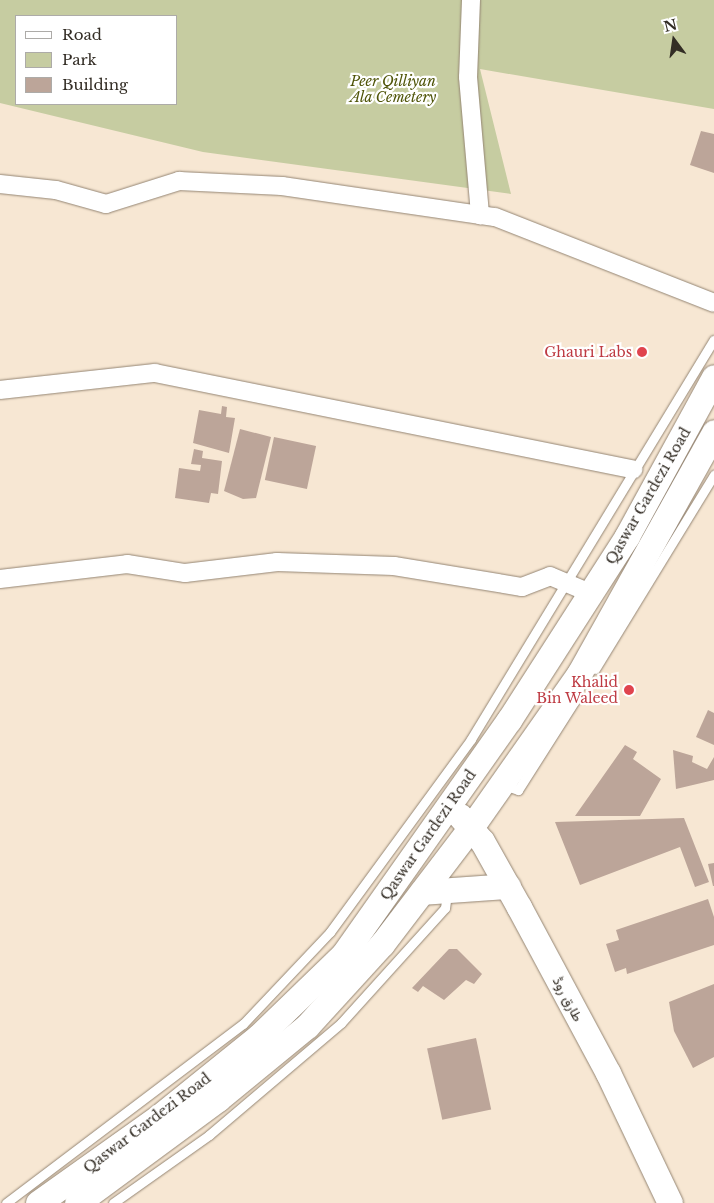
<!DOCTYPE html>
<meta charset="utf-8">
<style>
body{margin:0}
#map{position:relative;width:714px;height:1203px;overflow:hidden;background:#f7e7d3;font-family:"Libre Baskerville",Vazirmatn,serif}
div>[style]{position:absolute}
.green>*{inset:0;background:#c6cca1}
.building>*{inset:0;background:#bca599;transform-origin:0 0}
.roads{filter:drop-shadow(0 0 1px #948573) drop-shadow(0 0 1px #948573)}
.lane>*{height:9px;margin:-4.5px;padding:0 4.5px;transform-origin:4.5px;border-radius:4.5px;background:#fff}
.street>*{height:18px;margin:-9px;padding:0 9px;transform-origin:9px;border-radius:9px;background:#fff}
.secondary>*{height:25px;margin:-12.5px;padding:0 12.5px;transform-origin:12.5px;border-radius:12.5px;background:#fff}
.dots>*{width:14px;height:14px;translate:-50% -50%;box-sizing:border-box;border:2px solid #fff;border-radius:50%}
span{translate:-50% -50%;white-space:nowrap;text-align:center;line-height:1.15;-webkit-text-stroke:4.5px #fff;paint-order:stroke}
.park-label{font-size:14px;color:#4f5408;font-style:italic}
.health-label{font-size:14px;color:#be3a42}
.right{translate:-100% -50%;text-align:right}
.street-label{font-size:14px;color:#332d25}
.legend{position:absolute;left:15px;top:15px;width:162px;height:90px;box-sizing:border-box;background:#fff;border:1px solid #adaba8;margin:0;padding:6px 9px;list-style:none;font-size:15px;color:#332d25}
.legend li{display:flex;align-items:center;gap:10px;height:25px}
.legend b{width:25px;border:1px solid #adaba8}
.north{position:absolute;left:649px;top:15px;width:50px;height:50px;-webkit-text-stroke:4px #fff;paint-order:stroke;rotate:346deg;font-size:14px;font-weight:700;line-height:20px;text-align:center;color:#332d25}
.north::after{content:'';display:block;margin:auto;width:18px;height:22px;background:#332d25;clip-path:polygon(50% 0,100% 100%,50% 72%,0 100%)}
</style>
<div id="map">
<div class="green">
<div style="clip-path:polygon(evenodd,0 0,714px 0,714px 109px,480px 69px,511px 194px,203px 152px,0 103px,0 0,16px 16px,176px 16px,176px 104px,16px 104px,16px 16px)"></div>
</div>
<div class="building">
<div style="clip-path:polygon(701px 131px,714px 134px,714px 173px,690px 165px)"></div>
<div style="clip-path:polygon(222px 406px,227px 407px,226px 417px,235px 418px,229px 453px,193px 443px,199px 410px,221px 414px)"></div>
<div style="clip-path:polygon(240px 429px,271px 437px,256px 498px,243px 499px,224px 491px)"></div>
<div style="left:274px;top:437px;width:43px;height:44px;rotate:12deg"></div>
<div style="clip-path:polygon(194px 449px,203px 451px,202px 458px,222px 461px,218px 494px,211px 493px,209px 503px,175px 498px,179px 468px,200px 471px,201px 465px,191px 464px)"></div>
<div style="clip-path:polygon(708px 710px,714px 713px,714px 745px,696px 737px)"></div>
<div style="clip-path:polygon(625px 745px,637px 752px,633px 759px,661px 779px,640px 816px,575px 816px)"></div>
<div style="clip-path:polygon(673px 750px,693px 756px,692px 762px,707px 769px,714px 757px,714px 780px,676px 789px)"></div>
<div style="clip-path:polygon(684px 818px,709px 882px,695px 887px,680px 847px,580px 885px,555px 822px)"></div>
<div style="clip-path:polygon(714px 863px,714px 886px,713px 886px,708px 864px)"></div>
<div style="clip-path:polygon(708px 899px,714px 917px,714px 945px,627px 974px,626px 968px,615px 972px,606px 944px,619px 940px,616px 930px)"></div>
<div style="clip-path:polygon(449px 949px,457px 949px,482px 974px,474px 984px,466px 980px,444px 1000px,423px 986px,418px 992px,412px 988px)"></div>
<div style="clip-path:polygon(714px 984px,714px 1057px,693px 1068px,674px 1031px,669px 1002px)"></div>
<div style="left:476px;top:1038px;width:73px;height:50px;rotate:78deg"></div>
</div>
<div class="roads">
<div class="lane">
<div style="left:595px;top:669px;width:228px;rotate:-58.5deg"></div>
<div style="left:504px;top:785px;width:15px;rotate:20deg"></div>
<div style="left:518px;top:790px;width:108px;rotate:-57.5deg"></div>
<div style="left:6px;top:1203px;width:297px;rotate:-37.1deg"></div>
<div style="left:243px;top:1024px;width:127px;rotate:-46.6deg"></div>
<div style="left:330px;top:932px;width:239px;rotate:-53.8deg"></div>
<div style="left:471px;top:739px;width:467px;rotate:-58.7deg"></div>
<div style="left:113px;top:1203px;width:118px;rotate:-35.3deg"></div>
<div style="left:209px;top:1135px;width:173px;rotate:-40.3deg"></div>
<div style="left:341px;top:1023px;width:155px;rotate:-47.9deg"></div>
<div style="left:445px;top:908px;width:15px;rotate:-82deg"></div>
</div>
<div class="street">
<div style="left:471px;top:0;width:77px;rotate:92.2deg"></div>
<div style="left:468px;top:77px;width:139px;rotate:85deg"></div>
<div style="left:0;top:184px;width:56px;rotate:6.1deg"></div>
<div style="left:56px;top:190px;width:52px;rotate:15.6deg"></div>
<div style="left:106px;top:204px;width:77px;rotate:-17.5deg"></div>
<div style="left:179px;top:181px;width:103px;rotate:2.8deg"></div>
<div style="left:282px;top:186px;width:215px;rotate:8.3deg"></div>
<div style="left:495px;top:217px;width:235px;rotate:21.4deg"></div>
<div style="left:0;top:390px;width:156px;rotate:-6.3deg"></div>
<div style="left:155px;top:373px;width:488px;rotate:11.4deg"></div>
<div style="left:0;top:579px;width:128px;rotate:-6.7deg"></div>
<div style="left:127px;top:564px;width:59px;rotate:8.8deg"></div>
<div style="left:185px;top:573px;width:93px;rotate:-6.8deg"></div>
<div style="left:277px;top:562px;width:117px;rotate:2deg"></div>
<div style="left:394px;top:566px;width:130px;rotate:9.3deg"></div>
<div style="left:522px;top:587px;width:30px;rotate:-21deg"></div>
<div style="left:550px;top:576px;width:43px;rotate:23deg"></div>
</div>
<div class="secondary">
<div style="left:460px;top:816px;width:33px;rotate:49deg"></div>
<div style="left:482px;top:841px;width:76px;rotate:60.7deg"></div>
<div style="left:519px;top:907px;width:188px;rotate:61.8deg"></div>
<div style="left:608px;top:1073px;width:144px;rotate:64.5deg"></div>
<div style="left:422px;top:892px;width:86px;rotate:-4deg"></div>
<div style="left:38px;top:1203px;width:150px;rotate:-35.5deg"></div>
<div style="left:160px;top:1116px;width:127px;rotate:-38.9deg"></div>
<div style="left:259px;top:1036px;width:117px;rotate:-44deg"></div>
<div style="left:343px;top:955px;width:288px;rotate:-54.8deg"></div>
<div style="left:509px;top:720px;width:219px;rotate:-57.3deg"></div>
<div style="left:627px;top:536px;width:181px;rotate:-61.3deg"></div>
<div style="left:77px;top:1203px;width:175px;rotate:-36.4deg"></div>
<div style="left:218px;top:1099px;width:115px;rotate:-39.4deg"></div>
<div style="left:307px;top:1026px;width:111px;rotate:-47.6deg"></div>
<div style="left:382px;top:944px;width:148px;rotate:-52.7deg"></div>
<div style="left:472px;top:826px;width:186px;rotate:-54.9deg"></div>
<div style="left:579px;top:674px;width:277px;rotate:-60.8deg"></div>
</div>
</div>
<div class="dots">
<div style="left:642px;top:352px;background:#e0444e"></div>
<div style="left:629px;top:690px;background:#e0444e"></div>
</div>
<div class="park-label">
<span style="left:393px;top:89px">Peer Qilliyan<br>Ala Cemetery</span>
</div>
<div class="health-label">
<span class="right" style="left:632px;top:352px">Ghauri Labs</span>
<span class="right" style="left:618px;top:690px">Khalid<br>Bin Waleed</span>
</div>
<div class="street-label">
<span style="left:648px;top:496px;rotate:-60deg">Qaswar Gardezi Road</span>
<span style="left:428px;top:835px;rotate:-55deg">Qaswar Gardezi Road</span>
<span style="left:568px;top:999px;rotate:62deg">طارق روڈ</span>
<span style="left:147px;top:1123px;rotate:-37deg">Qaswar Gardezi Road</span>
</div>
<ul class="legend">
<li><b style="height:6px;background:#fff"></b>Road</li>
<li><b style="height:14px;background:#c6cca1"></b>Park</li>
<li><b style="height:14px;background:#bca599"></b>Building</li>
</ul>
<div class="north">N</div>
</div>
